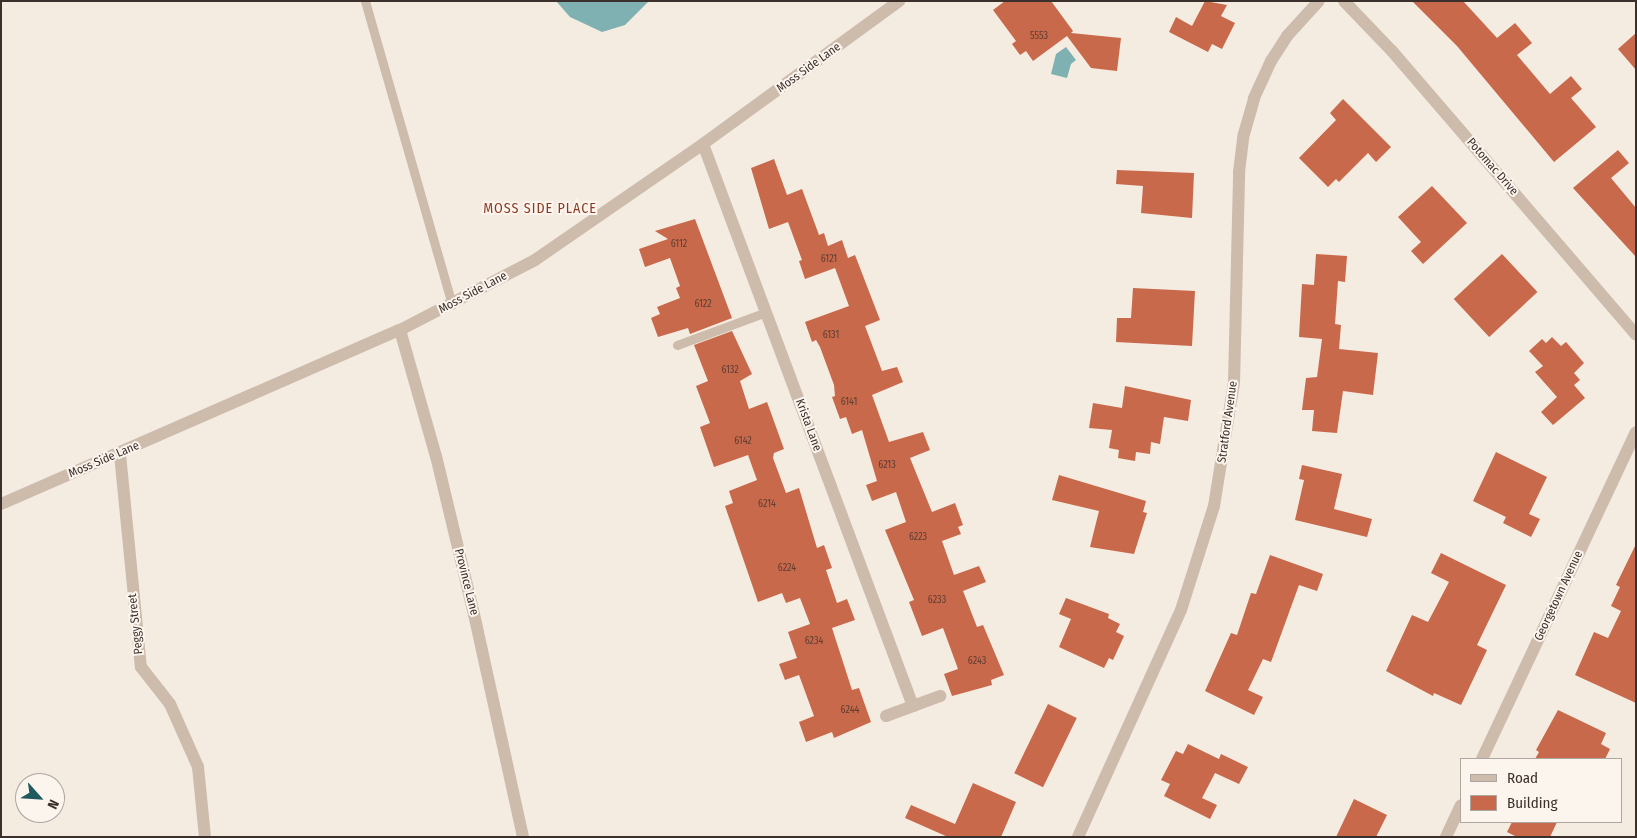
<!DOCTYPE html>
<style>
body{margin:0}
#map{position:relative;width:1637px;height:838px;overflow:hidden;background:#f4ebe1;font-family:"Fira Sans Condensed",sans-serif}
div>[style]{position:absolute}
.water>*{inset:0;background:#7fb0b2}
.building>*{inset:0;background:#c8694b;transform-origin:0 0}
.lane>*{height:9px;margin:-4.5px;padding:0 4.5px;transform-origin:4.5px;border-radius:4.5px;background:#cdbbac}
.street>*{height:12px;margin:-6px;padding:0 6px;transform-origin:6px;border-radius:6px;background:#cdbbac}
span{translate:-50% -50%;white-space:nowrap;text-align:center;line-height:1.15;-webkit-text-stroke:4px #fbf5ee;paint-order:stroke}
.number-label{font-size:10px;color:#5e3e33}
.number-label span{-webkit-text-stroke-width:0}
.street-label{font-size:12px;color:#3b302b}
.neighbourhood-label{font-size:14px;color:#8c3b22;letter-spacing:1px}
.frame{position:absolute;inset:0;border:2px solid #3b302b;pointer-events:none}
.legend{position:absolute;left:1460px;top:758px;width:162px;height:65px;box-sizing:border-box;background:#fbf5ee;border:1px solid #aea6a0;margin:0;padding:6px 9px;list-style:none;font-size:15px;color:#3b302b}
.legend li{display:flex;align-items:center;gap:10px;height:25px}
.legend b{width:25px;border:1px solid #aea6a0}
.north{position:absolute;left:15px;top:773px;width:50px;height:50px;box-sizing:border-box;background:#fbf5ee;border:1px solid #aea6a0;border-radius:50%;rotate:116deg;font-size:14px;font-weight:700;line-height:20px;text-align:center;color:#3b302b}
.north::after{content:'';display:block;margin:auto;width:18px;height:22px;background:#1f5a5e;clip-path:polygon(50% 0,100% 100%,50% 72%,0 100%)}
</style>
<div id="map">
<div class="water">
<div style="clip-path:polygon(556px 1px,649px 1px,625px 25px,602px 32px,570px 17px)"></div>
<div style="clip-path:polygon(1066px 47px,1076px 60px,1071px 64px,1067px 78px,1051px 74px,1056px 54px)"></div>
</div>
<div class="building">
<div style="clip-path:polygon(1005px 1px,1051px 1px,1073px 31px,1071px 33px,1121px 38px,1117px 71px,1091px 68px,1067px 36px,1033px 61px,1026px 51px,1020px 55px,1012px 44px,1016px 41px,993px 10px)"></div>
<div style="clip-path:polygon(1205px 1px,1227px 5px,1221px 16px,1235px 23px,1222px 49px,1212px 44px,1208px 52px,1169px 32px,1176px 17px,1192px 26px)"></div>
<div style="clip-path:polygon(1412px 1px,1463px 1px,1497px 38px,1515px 23px,1532px 43px,1517px 55px,1550px 94px,1571px 76px,1582px 89px,1571px 98px,1596px 127px,1554px 162px,1457px 46px)"></div>
<div style="clip-path:polygon(1636px 33px,1636px 70px,1618px 49px)"></div>
<div style="clip-path:polygon(1343px 99px,1391px 147px,1376px 162px,1368px 153px,1339px 182px,1336px 179px,1328px 187px,1299px 158px,1336px 120px,1330px 113px)"></div>
<div style="clip-path:polygon(1618px 150px,1629px 163px,1611px 178px,1636px 208px,1636px 257px,1573px 188px)"></div>
<div style="clip-path:polygon(774px 159px,787px 195px,802px 189px,819px 235px,824px 233px,828px 246px,842px 240px,848px 258px,855px 255px,880px 320px,865px 326px,882px 371px,897px 367px,903px 382px,872px 395px,889px 442px,923px 432px,930px 450px,910px 458px,932px 512px,955px 503px,963px 525px,958px 527px,961px 534px,942px 541px,954px 575px,979px 566px,986px 582px,963px 591px,977px 627px,983px 625px,1004px 675px,991px 680px,992px 685px,952px 696px,944px 674px,958px 669px,943px 628px,922px 636px,909px 602px,914px 600px,885px 530px,906px 522px,896px 492px,872px 501px,866px 485px,877px 481px,862px 430px,852px 434px,846px 417px,840px 419px,832px 397px,835px 396px,834px 385px,820px 347px,816px 340px,812px 342px,805px 322px,849px 306px,835px 268px,805px 279px,799px 261px,802px 260px,788px 222px,769px 229px,751px 168px)"></div>
<div style="clip-path:polygon(1117px 170px,1194px 173px,1192px 218px,1141px 213px,1143px 186px,1116px 184px)"></div>
<div style="clip-path:polygon(1432px 186px,1467px 223px,1423px 264px,1411px 251px,1421px 242px,1398px 217px)"></div>
<div style="clip-path:polygon(695px 219px,732px 318px,690px 334px,688px 328px,658px 337px,651px 318px,660px 314px,657px 307px,680px 298px,676px 288px,680px 286px,670px 258px,645px 267px,639px 249px,668px 239px,655px 231px)"></div>
<div style="clip-path:polygon(1316px 254px,1347px 256px,1345px 282px,1338px 281px,1335px 324px,1341px 325px,1339px 349px,1378px 353px,1373px 395px,1343px 391px,1337px 433px,1312px 431px,1314px 410px,1302px 410px,1306px 378px,1317px 377px,1322px 339px,1299px 337px,1302px 284px,1314px 285px)"></div>
<div style="left:1502px;top:254px;width:52px;height:66px;rotate:47deg"></div>
<div style="clip-path:polygon(1133px 288px,1195px 291px,1192px 346px,1116px 342px,1117px 318px,1131px 318px)"></div>
<div style="clip-path:polygon(732px 331px,752px 374px,740px 381px,749px 409px,767px 402px,784px 449px,774px 453px,773px 458px,786px 493px,799px 488px,817px 548px,824px 545px,832px 568px,826px 570px,837px 603px,847px 599px,855px 620px,832px 628px,852px 690px,859px 688px,871px 722px,834px 738px,832px 732px,806px 742px,799px 722px,814px 716px,799px 675px,785px 680px,779px 664px,797px 658px,788px 632px,810px 624px,800px 598px,786px 603px,782px 593px,758px 602px,725px 506px,733px 503px,729px 491px,757px 480px,748px 455px,714px 467px,700px 427px,710px 423px,696px 386px,708px 381px,694px 345px)"></div>
<div style="clip-path:polygon(1552px 337px,1561px 346px,1566px 342px,1584px 363px,1574px 373px,1580px 380px,1574px 385px,1585px 398px,1553px 425px,1541px 412px,1557px 397px,1535px 372px,1543px 366px,1529px 351px,1542px 339px,1546px 343px)"></div>
<div style="clip-path:polygon(1125px 386px,1191px 400px,1188px 421px,1164px 417px,1160px 444px,1151px 442px,1150px 454px,1136px 452px,1135px 461px,1118px 458px,1119px 450px,1109px 448px,1112px 430px,1089px 428px,1093px 403px,1122px 408px)"></div>
<div style="clip-path:polygon(1496px 452px,1547px 477px,1529px 514px,1540px 519px,1531px 537px,1503px 523px,1506px 517px,1473px 501px)"></div>
<div style="clip-path:polygon(1302px 465px,1342px 474px,1334px 509px,1372px 519px,1367px 537px,1295px 520px,1304px 480px,1299px 479px)"></div>
<div style="clip-path:polygon(1059px 475px,1146px 501px,1143px 512px,1147px 513px,1134px 554px,1090px 547px,1099px 511px,1052px 500px)"></div>
<div style="clip-path:polygon(1636px 544px,1636px 703px,1575px 675px,1594px 632px,1608px 638px,1621px 611px,1611px 606px,1620px 587px,1616px 585px)"></div>
<div style="clip-path:polygon(1441px 553px,1506px 585px,1477px 645px,1487px 650px,1461px 705px,1434px 693px,1433px 696px,1386px 671px,1412px 615px,1428px 622px,1449px 582px,1431px 573px)"></div>
<div style="clip-path:polygon(1270px 555px,1323px 574px,1317px 591px,1299px 585px,1271px 662px,1263px 659px,1248px 690px,1263px 697px,1254px 715px,1205px 691px,1231px 633px,1237px 635px,1251px 593px,1256px 594px)"></div>
<div style="clip-path:polygon(1066px 598px,1109px 614px,1108px 618px,1120px 624px,1116px 632px,1124px 636px,1113px 660px,1109px 658px,1104px 668px,1059px 647px,1071px 619px,1059px 614px)"></div>
<div style="left:1048px;top:704px;width:32px;height:77px;rotate:26deg"></div>
<div style="clip-path:polygon(1558px 710px,1606px 733px,1601px 744px,1610px 749px,1605px 759px,1535px 759px,1539px 752px,1536px 750px)"></div>
<div style="clip-path:polygon(1188px 744px,1219px 759px,1221px 754px,1248px 767px,1239px 784px,1215px 773px,1202px 798px,1217px 805px,1210px 819px,1164px 796px,1170px 784px,1161px 780px,1176px 751px,1183px 754px)"></div>
<div style="clip-path:polygon(973px 783px,1016px 802px,1001px 837px,948px 837px,905px 818px,911px 805px,955px 824px)"></div>
<div style="clip-path:polygon(1354px 799px,1387px 815px,1376px 837px,1336px 837px)"></div>
<div style="clip-path:polygon(1512px 822px,1557px 822px,1550px 837px,1517px 837px,1507px 832px)"></div>
</div>
<div class="lane">
<div style="left:365px;top:1px;width:316px;rotate:74deg"></div>
<div style="left:677px;top:345px;width:95px;rotate:-20.3deg"></div>
</div>
<div class="street">
<div style="left:1344px;top:1px;width:69px;rotate:46.2deg"></div>
<div style="left:1392px;top:51px;width:374px;rotate:49.3deg"></div>
<div style="left:703px;top:144px;width:600px;rotate:69.51deg"></div>
<div style="left:400px;top:330px;width:131px;rotate:74.1deg"></div>
<div style="left:436px;top:456px;width:163px;rotate:76.5deg"></div>
<div style="left:474px;top:614px;width:228px;rotate:77.6deg"></div>
<div style="left:120px;top:454px;width:214px;rotate:84.4deg"></div>
<div style="left:141px;top:667px;width:47px;rotate:51.9deg"></div>
<div style="left:170px;top:704px;width:69px;rotate:66deg"></div>
<div style="left:198px;top:767px;width:70px;rotate:84.3deg"></div>
<div style="left:1px;top:504px;width:435px;rotate:-23.6deg"></div>
<div style="left:400px;top:330px;width:152px;rotate:-27.4deg"></div>
<div style="left:535px;top:260px;width:204px;rotate:-34.6deg"></div>
<div style="left:703px;top:144px;width:243px;rotate:-36.1deg"></div>
<div style="left:886px;top:716px;width:58px;rotate:-20.3deg"></div>
<div style="left:1482px;top:759px;width:361px;rotate:-64.8deg"></div>
<div style="left:1078px;top:837px;width:249px;rotate:-65.6deg"></div>
<div style="left:1181px;top:610px;width:109px;rotate:-72.4deg"></div>
<div style="left:1214px;top:506px;width:125px;rotate:-80.8deg"></div>
<div style="left:1234px;top:383px;width:211px;rotate:-88.6deg"></div>
<div style="left:1239px;top:172px;width:38px;rotate:-83deg"></div>
<div style="left:1244px;top:134px;width:37px;rotate:-74deg"></div>
<div style="left:1254px;top:98px;width:41px;rotate:-65.3deg"></div>
<div style="left:1271px;top:61px;width:30px;rotate:-57deg"></div>
<div style="left:1287px;top:36px;width:47px;rotate:-47.6deg"></div>
<div style="left:1446px;top:837px;width:35px;rotate:-65deg"></div>
</div>
<div class="number-label">
<span style="left:1039px;top:37px">5553</span>
<span style="left:679px;top:245px">6112</span>
<span style="left:829px;top:260px">6121</span>
<span style="left:703px;top:305px">6122</span>
<span style="left:831px;top:336px">6131</span>
<span style="left:730px;top:371px">6132</span>
<span style="left:849px;top:403px">6141</span>
<span style="left:743px;top:442px">6142</span>
<span style="left:887px;top:466px">6213</span>
<span style="left:767px;top:505px">6214</span>
<span style="left:918px;top:538px">6223</span>
<span style="left:787px;top:569px">6224</span>
<span style="left:937px;top:601px">6233</span>
<span style="left:814px;top:642px">6234</span>
<span style="left:977px;top:662px">6243</span>
<span style="left:850px;top:711px">6244</span>
</div>
<div class="street-label">
<span style="left:809px;top:68px;rotate:-36deg">Moss Side Lane</span>
<span style="left:1492px;top:167px;rotate:49deg">Potomac Drive</span>
<span style="left:473px;top:293px;rotate:-28deg">Moss Side Lane</span>
<span style="left:1228px;top:422px;rotate:-82deg">Stratford Avenue</span>
<span style="left:808px;top:425px;rotate:70deg">Krista Lane</span>
<span style="left:104px;top:460px;rotate:-23deg">Moss Side Lane</span>
<span style="left:466px;top:582px;rotate:76deg">Province Lane</span>
<span style="left:1559px;top:596px;rotate:-65deg">Georgetown Avenue</span>
<span style="left:136px;top:624px;rotate:-96deg">Peggy Street</span>
</div>
<div class="neighbourhood-label">
<span style="left:540px;top:209px">MOSS SIDE PLACE</span>
</div>
<div class="frame"></div>
<ul class="legend">
<li><b style="height:6px;background:#cdbbac"></b>Road</li>
<li><b style="height:14px;background:#c8694b"></b>Building</li>
</ul>
<div class="north">N</div>
</div>
